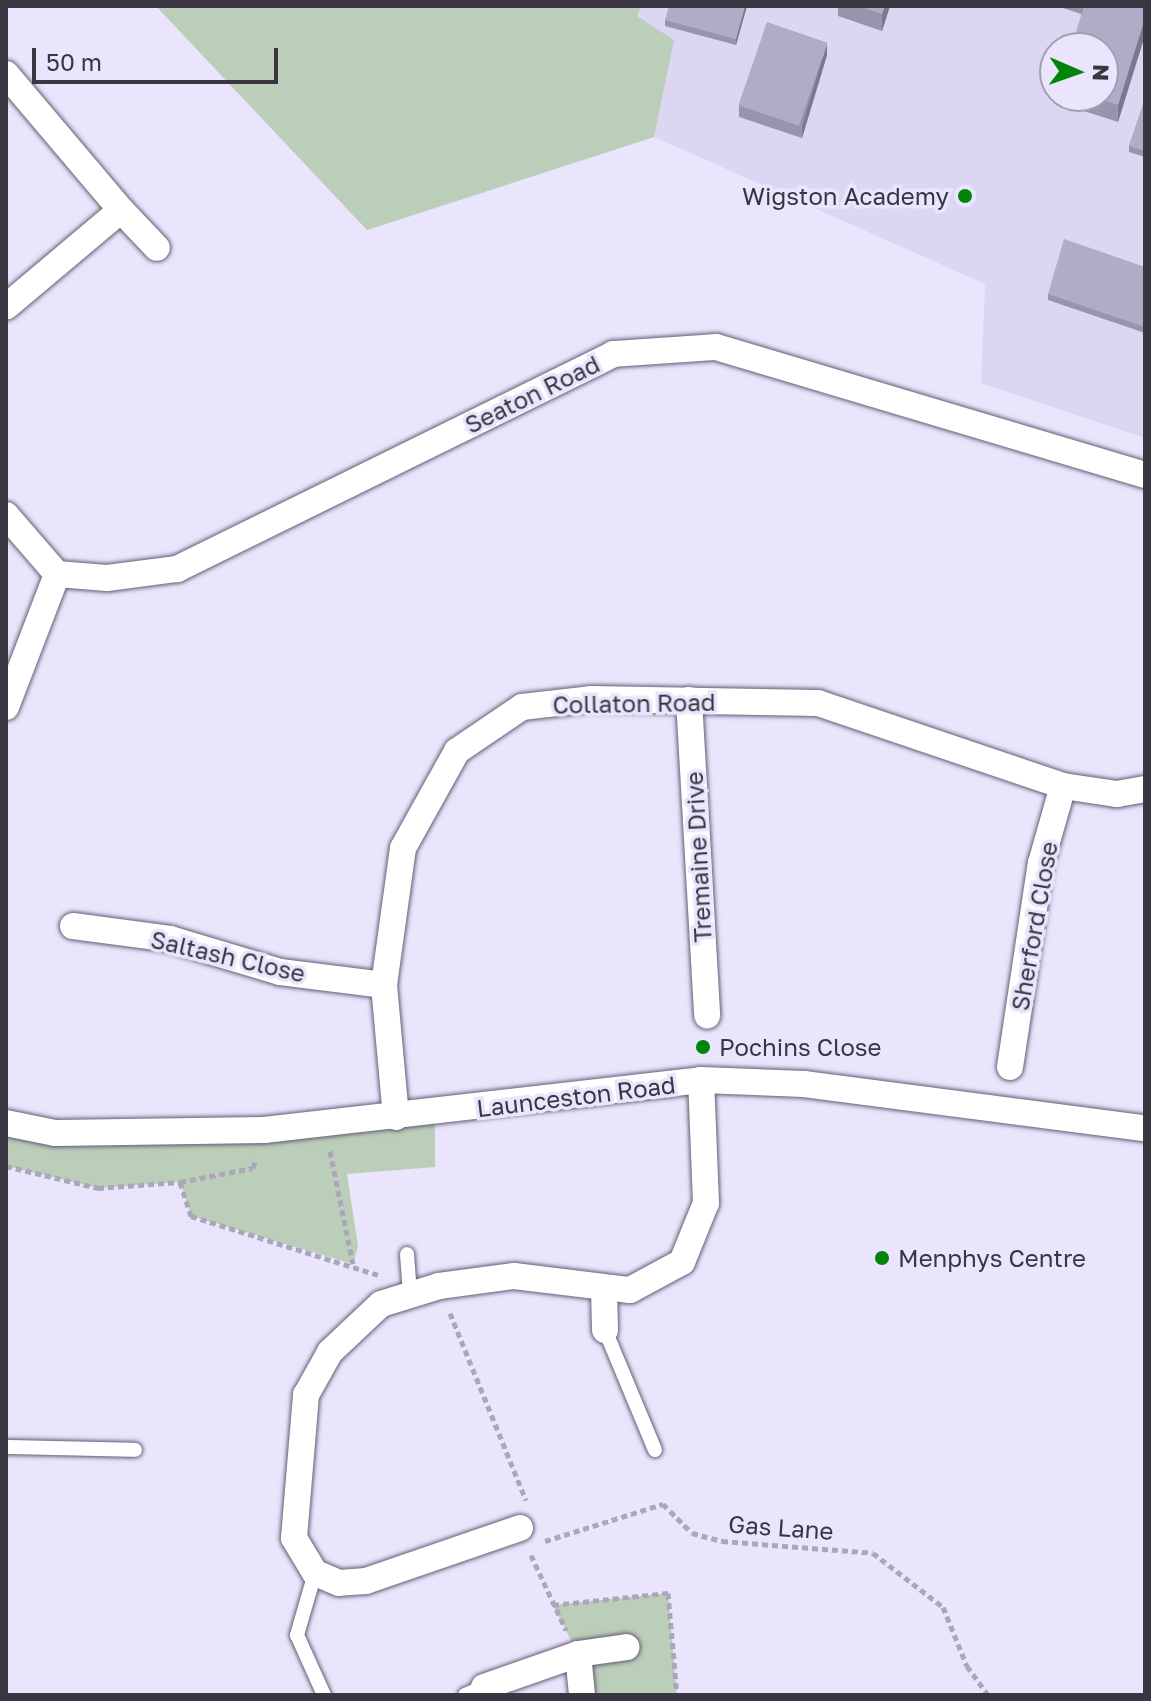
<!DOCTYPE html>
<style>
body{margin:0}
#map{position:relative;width:1151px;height:1701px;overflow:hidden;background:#eae5fc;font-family:"Golos Text",sans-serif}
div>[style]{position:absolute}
.built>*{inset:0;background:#ddd6f3}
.green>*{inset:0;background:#bbceb9}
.path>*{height:5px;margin-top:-2.5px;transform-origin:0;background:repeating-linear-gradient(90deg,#aba6b9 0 6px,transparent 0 10px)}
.roads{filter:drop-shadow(0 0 2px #645d76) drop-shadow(0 0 2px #645d76)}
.service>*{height:14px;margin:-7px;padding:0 7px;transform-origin:7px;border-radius:7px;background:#fff}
.minor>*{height:26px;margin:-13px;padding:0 13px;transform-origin:13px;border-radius:13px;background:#fff}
.wall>*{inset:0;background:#9993ab}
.shaded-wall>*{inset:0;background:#7d788b}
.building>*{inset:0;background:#b2abc7;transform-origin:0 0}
.dots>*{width:22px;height:22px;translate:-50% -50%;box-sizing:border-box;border:4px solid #eae5fc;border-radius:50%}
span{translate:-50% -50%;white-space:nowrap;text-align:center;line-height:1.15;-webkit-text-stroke:7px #eae5fc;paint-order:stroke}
.poi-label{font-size:24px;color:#393642}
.right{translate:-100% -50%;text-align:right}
.left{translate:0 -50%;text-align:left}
.street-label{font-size:24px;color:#393642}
.frame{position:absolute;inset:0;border:8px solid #393642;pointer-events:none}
.north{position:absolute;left:1039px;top:32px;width:80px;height:80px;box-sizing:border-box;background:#eae5fc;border:2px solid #a39fb2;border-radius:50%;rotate:92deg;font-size:22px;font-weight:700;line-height:32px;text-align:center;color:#393642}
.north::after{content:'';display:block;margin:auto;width:28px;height:36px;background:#00850a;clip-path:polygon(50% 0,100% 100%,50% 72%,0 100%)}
.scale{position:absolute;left:32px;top:48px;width:246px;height:36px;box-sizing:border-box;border:4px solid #393642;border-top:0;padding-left:10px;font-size:24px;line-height:28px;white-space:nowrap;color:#393642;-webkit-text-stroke:6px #eae5fc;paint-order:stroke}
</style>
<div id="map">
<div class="built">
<div style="clip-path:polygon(evenodd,156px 6px,1145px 6px,1145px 438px,981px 383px,985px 284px,654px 137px,367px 230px,156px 6px,1055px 48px,1103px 48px,1103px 96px,1055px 96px,1055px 48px)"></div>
</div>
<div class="green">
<div style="clip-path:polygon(156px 6px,641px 6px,637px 16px,674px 40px,654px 137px,367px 230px)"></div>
<div style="clip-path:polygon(435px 1115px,435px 1167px,347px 1174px,358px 1246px,353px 1264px,191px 1216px,180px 1182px,98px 1188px,6px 1166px,6px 1123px)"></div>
<div style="clip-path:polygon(668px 1593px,677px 1695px,582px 1695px,578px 1654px,553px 1605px)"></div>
</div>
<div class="path">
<div style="left:330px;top:1151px;width:115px;rotate:78.5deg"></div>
<div style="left:6px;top:1166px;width:95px;rotate:13.4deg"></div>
<div style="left:98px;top:1188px;width:82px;rotate:-4.2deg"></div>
<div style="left:180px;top:1182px;width:74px;rotate:-10.9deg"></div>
<div style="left:253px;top:1168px;width:10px;rotate:-73deg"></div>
<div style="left:180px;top:1182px;width:36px;rotate:72deg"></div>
<div style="left:191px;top:1216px;width:196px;rotate:17.5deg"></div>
<div style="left:450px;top:1313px;width:202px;rotate:67.9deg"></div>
<div style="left:545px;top:1541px;width:124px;rotate:-17.4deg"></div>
<div style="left:663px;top:1504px;width:41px;rotate:45deg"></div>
<div style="left:692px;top:1533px;width:31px;rotate:15deg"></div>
<div style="left:722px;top:1541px;width:151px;rotate:4.5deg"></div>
<div style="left:873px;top:1553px;width:88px;rotate:37.6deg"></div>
<div style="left:943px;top:1607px;width:64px;rotate:67.9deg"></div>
<div style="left:967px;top:1666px;width:36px;rotate:54deg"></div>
<div style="left:531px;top:1555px;width:83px;rotate:65deg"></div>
<div style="left:553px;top:1605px;width:116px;rotate:-6deg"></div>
<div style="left:668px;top:1593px;width:102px;rotate:85deg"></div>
</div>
<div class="roads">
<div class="service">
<div style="left:407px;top:1254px;width:40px;rotate:85.7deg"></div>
<div style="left:605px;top:1330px;width:130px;rotate:67.4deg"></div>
<div style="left:6px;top:1447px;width:129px;rotate:1.3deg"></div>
<div style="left:315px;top:1573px;width:65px;rotate:106.2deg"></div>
<div style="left:297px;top:1635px;width:66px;rotate:65.8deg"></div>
<div style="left:465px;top:1695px;width:21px;rotate:-23deg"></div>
</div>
<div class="minor">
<div style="left:6px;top:74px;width:178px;rotate:49.8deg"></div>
<div style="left:121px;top:210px;width:150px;rotate:139.9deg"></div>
<div style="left:121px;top:210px;width:52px;rotate:46.5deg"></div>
<div style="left:6px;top:515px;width:78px;rotate:49.2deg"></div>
<div style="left:57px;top:574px;width:50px;rotate:4.6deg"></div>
<div style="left:107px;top:578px;width:71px;rotate:-7.3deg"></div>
<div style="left:177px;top:569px;width:486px;rotate:-26.2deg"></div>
<div style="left:613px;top:354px;width:103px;rotate:-3.9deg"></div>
<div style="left:716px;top:347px;width:448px;rotate:16.6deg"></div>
<div style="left:689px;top:700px;width:316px;rotate:86.7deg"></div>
<div style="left:6px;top:707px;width:142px;rotate:-69deg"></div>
<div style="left:73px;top:926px;width:98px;rotate:7.6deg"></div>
<div style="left:170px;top:939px;width:115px;rotate:16.7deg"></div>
<div style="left:280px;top:972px;width:105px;rotate:7.1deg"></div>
<div style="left:1010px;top:1067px;width:206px;rotate:-81.4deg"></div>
<div style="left:1041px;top:863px;width:80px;rotate:-74.1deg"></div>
<div style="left:396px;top:1117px;width:133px;rotate:-95.2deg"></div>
<div style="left:384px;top:985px;width:138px;rotate:-82.1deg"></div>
<div style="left:403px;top:848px;width:111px;rotate:-60.9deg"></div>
<div style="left:457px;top:751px;width:78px;rotate:-34.1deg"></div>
<div style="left:522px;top:707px;width:69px;rotate:-6.6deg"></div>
<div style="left:591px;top:699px;width:227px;rotate:1deg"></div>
<div style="left:818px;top:703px;width:259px;rotate:18.7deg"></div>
<div style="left:1063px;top:786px;width:55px;rotate:8.4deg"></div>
<div style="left:1117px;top:794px;width:28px;rotate:-10deg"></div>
<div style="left:6px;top:1123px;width:50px;rotate:11.5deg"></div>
<div style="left:55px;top:1133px;width:209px;rotate:-0.8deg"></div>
<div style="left:264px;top:1130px;width:440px;rotate:-6.5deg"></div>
<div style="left:701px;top:1080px;width:103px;rotate:2.2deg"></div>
<div style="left:804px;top:1084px;width:344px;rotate:7.4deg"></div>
<div style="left:604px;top:1289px;width:41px;rotate:88.6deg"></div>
<div style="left:520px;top:1528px;width:163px;rotate:161deg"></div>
<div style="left:366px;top:1581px;width:27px;rotate:176deg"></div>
<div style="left:339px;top:1583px;width:26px;rotate:-157deg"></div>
<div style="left:315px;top:1573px;width:41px;rotate:-121deg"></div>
<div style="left:294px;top:1538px;width:144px;rotate:-85.2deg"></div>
<div style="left:306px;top:1395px;width:49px;rotate:-60.8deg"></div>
<div style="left:330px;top:1352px;width:70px;rotate:-43.3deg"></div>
<div style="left:381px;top:1304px;width:61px;rotate:-17.2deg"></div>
<div style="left:439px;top:1286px;width:76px;rotate:-7.6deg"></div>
<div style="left:514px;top:1276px;width:117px;rotate:6.9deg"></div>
<div style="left:630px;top:1290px;width:59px;rotate:-28.3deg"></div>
<div style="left:682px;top:1262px;width:64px;rotate:-67.9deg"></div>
<div style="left:706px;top:1203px;width:123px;rotate:-92.3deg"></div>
<div style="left:578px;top:1654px;width:49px;rotate:-8.1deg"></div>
<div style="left:484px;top:1687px;width:100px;rotate:-19.3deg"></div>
<div style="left:578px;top:1654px;width:41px;rotate:84.4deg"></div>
</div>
</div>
<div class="wall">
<div style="clip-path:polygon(747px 6px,736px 45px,665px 26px,665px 20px)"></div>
<div style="clip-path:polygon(838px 6px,890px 6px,882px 31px,838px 16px)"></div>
<div style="clip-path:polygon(1057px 6px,1145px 6px,1145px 35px,1118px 122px,1059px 103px,1059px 96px,1103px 96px,1081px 14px)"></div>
<div style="clip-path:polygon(827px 55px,802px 138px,739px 117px,739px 105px)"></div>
<div style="clip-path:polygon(1145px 99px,1145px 157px,1129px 152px,1129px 146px)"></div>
<div style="clip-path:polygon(1145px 267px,1145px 333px,1048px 300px,1048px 294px)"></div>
</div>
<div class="shaded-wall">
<div style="clip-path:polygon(745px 6px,747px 6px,736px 45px,736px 39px)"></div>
<div style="clip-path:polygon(885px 6px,890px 6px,882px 31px,882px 14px)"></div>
<div style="clip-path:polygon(1145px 18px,1145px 35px,1118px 122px,1118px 105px)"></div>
<div style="clip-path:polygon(827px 43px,827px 55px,802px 138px,802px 126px)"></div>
</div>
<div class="building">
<div style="clip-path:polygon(669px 6px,745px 6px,736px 39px,665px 20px)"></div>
<div style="clip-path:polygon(858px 6px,885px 6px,882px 14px)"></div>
<div style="clip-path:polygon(1084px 6px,1145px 6px,1145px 18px,1118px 105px,1090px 96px,1103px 96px,1103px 48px,1071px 48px)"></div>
<div style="left:767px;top:22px;width:64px;height:88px;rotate:19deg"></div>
<div style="clip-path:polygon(1145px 99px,1145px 151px,1129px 146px)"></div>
<div style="clip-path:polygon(1064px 239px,1145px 267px,1145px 327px,1048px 294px)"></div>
</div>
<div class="dots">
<div style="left:965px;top:196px;background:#00850a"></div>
<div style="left:703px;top:1047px;background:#00850a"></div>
<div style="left:882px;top:1258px;background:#00850a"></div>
</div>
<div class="poi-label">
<span class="right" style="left:949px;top:196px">Wigston Academy</span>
<span class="left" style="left:719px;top:1047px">Pochins Close</span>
<span class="left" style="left:898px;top:1258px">Menphys Centre</span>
</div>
<div class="street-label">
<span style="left:532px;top:394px;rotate:-26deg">Seaton Road</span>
<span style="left:634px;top:703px;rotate:-1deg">Collaton Road</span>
<span style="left:698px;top:857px;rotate:-93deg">Tremaine Drive</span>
<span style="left:1034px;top:926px;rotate:-80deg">Sherford Close</span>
<span style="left:228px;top:956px;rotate:13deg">Saltash Close</span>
<span style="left:576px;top:1096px;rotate:-7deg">Launceston Road</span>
<span style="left:781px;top:1527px;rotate:4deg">Gas Lane</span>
</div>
<div class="frame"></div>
<div class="north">N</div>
<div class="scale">50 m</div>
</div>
